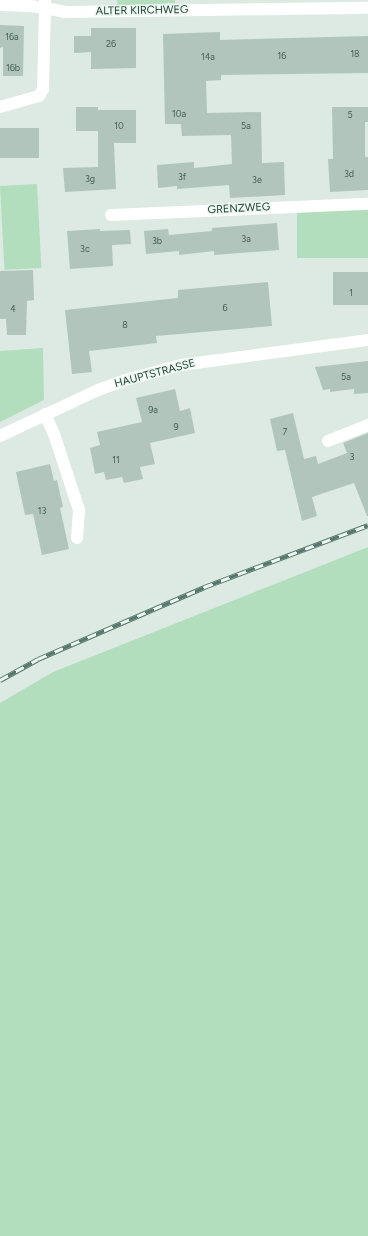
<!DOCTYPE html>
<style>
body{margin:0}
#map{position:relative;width:368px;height:1236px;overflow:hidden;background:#dceae3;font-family:Figtree,sans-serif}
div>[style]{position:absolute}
.green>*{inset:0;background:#b2debd;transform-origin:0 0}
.building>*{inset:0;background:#b1c5bc;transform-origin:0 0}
.minor>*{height:12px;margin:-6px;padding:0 6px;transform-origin:6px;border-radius:6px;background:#fff}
.rail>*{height:4.5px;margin-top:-2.25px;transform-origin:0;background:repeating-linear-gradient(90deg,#ecf7f1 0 9px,#56776d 0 18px);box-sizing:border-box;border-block:1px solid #56776d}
span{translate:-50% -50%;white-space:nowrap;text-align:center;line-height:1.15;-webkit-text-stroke:3px #ecf7f1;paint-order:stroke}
.number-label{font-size:9px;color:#425e54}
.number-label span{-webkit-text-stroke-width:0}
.street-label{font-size:11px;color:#1d3b32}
</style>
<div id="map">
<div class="green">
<div style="clip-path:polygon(117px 0,175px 0,175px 3px,118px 6px)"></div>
<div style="left:37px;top:184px;width:84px;height:37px;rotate:87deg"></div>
<div style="left:368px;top:209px;width:49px;height:71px;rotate:90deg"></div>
<div style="clip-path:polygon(43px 348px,44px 400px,0 422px,0 351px)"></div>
<div style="clip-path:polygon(368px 547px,368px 1236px,0 1236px,0 703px,53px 672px)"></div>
</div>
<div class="building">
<div style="clip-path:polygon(0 25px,24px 26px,23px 76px,3px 76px,3px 47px,0 48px)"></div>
<div style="clip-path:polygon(91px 28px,136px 28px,136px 68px,91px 69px,91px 52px,74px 53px,74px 36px,91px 36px)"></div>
<div style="clip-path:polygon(220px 32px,220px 40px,368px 36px,368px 73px,221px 75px,221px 80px,206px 81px,207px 113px,261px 112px,262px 163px,284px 162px,285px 195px,230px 198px,229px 185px,177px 189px,177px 186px,158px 188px,157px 165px,194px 162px,194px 168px,232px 164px,231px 135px,182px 136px,181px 124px,165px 124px,163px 34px)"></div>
<div style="clip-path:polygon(76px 107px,98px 107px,98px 110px,136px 110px,136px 143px,114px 143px,116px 189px,65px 192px,63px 168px,98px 167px,98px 131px,76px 131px)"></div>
<div style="clip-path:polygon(332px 107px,368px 107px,368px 122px,365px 122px,365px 157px,368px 157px,368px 190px,330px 192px,328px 159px,333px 159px)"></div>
<div style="left:0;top:128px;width:39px;height:30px"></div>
<div style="clip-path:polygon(277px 223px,279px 250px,214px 255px,214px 251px,179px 255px,179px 251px,146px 254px,144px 231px,168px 229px,169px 235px,212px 231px,212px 228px)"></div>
<div style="clip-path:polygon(100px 229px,100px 231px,130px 230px,131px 244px,112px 245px,113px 266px,70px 269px,67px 231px)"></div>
<div style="clip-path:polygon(33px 270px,34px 300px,27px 301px,26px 335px,7px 335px,6px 319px,0 319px,0 271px)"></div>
<div style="left:368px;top:272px;width:33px;height:35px;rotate:90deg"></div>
<div style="clip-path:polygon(268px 282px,272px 326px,156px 336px,157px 343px,89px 351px,92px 372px,72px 374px,65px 310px,178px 298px,178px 290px)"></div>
<div style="clip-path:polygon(368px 361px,368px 393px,354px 394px,354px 389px,330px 392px,330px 389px,323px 390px,315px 367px)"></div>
<div style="clip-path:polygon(175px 389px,180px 411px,190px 408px,195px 433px,150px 443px,155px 464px,140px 467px,143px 479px,124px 483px,122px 477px,106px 480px,104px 472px,95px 474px,90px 448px,100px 445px,97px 432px,142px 422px,136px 398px)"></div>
<div style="clip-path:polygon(293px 413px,304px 459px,316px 456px,318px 464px,347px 453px,343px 443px,368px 433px,368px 516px,367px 516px,354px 483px,312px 497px,317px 516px,302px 521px,285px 450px,277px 451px,270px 419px)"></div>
<div style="clip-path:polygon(50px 464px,54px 481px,57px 480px,63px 507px,60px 508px,69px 549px,42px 555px,33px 514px,25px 515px,16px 472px)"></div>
</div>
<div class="minor">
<div style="left:0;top:5px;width:30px;rotate:2deg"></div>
<div style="left:30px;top:6px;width:15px;rotate:8deg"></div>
<div style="left:45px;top:8px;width:7px;rotate:-90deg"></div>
<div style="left:0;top:107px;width:41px;rotate:-15.8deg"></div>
<div style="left:39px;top:96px;width:8px;rotate:-60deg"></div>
<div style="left:43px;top:89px;width:81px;rotate:-88.6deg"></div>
<div style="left:45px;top:8px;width:21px;rotate:11deg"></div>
<div style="left:66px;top:12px;width:302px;rotate:-0.8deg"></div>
<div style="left:111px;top:215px;width:257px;rotate:-2.5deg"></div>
<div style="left:45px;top:414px;width:22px;rotate:66deg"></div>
<div style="left:54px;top:434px;width:80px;rotate:71.8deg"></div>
<div style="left:79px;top:510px;width:28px;rotate:94deg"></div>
<div style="left:0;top:436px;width:108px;rotate:-25.1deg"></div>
<div style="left:98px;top:390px;width:29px;rotate:-20deg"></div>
<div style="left:125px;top:380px;width:58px;rotate:-15deg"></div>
<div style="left:181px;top:365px;width:189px;rotate:-7.6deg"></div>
<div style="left:328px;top:441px;width:43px;rotate:-21.8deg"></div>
</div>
<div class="rail">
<div style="left:0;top:680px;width:43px;rotate:-28.9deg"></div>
<div style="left:38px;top:659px;width:181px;rotate:-23.4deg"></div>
<div style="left:204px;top:587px;width:175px;rotate:-20.7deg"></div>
</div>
<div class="number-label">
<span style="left:12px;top:37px">16a</span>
<span style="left:111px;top:44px">26</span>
<span style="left:355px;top:54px">18</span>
<span style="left:282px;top:56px">16</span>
<span style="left:208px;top:57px">14a</span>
<span style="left:13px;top:68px">16b</span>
<span style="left:179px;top:114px">10a</span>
<span style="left:350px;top:115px">5</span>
<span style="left:119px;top:126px">10</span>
<span style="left:246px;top:126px">5a</span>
<span style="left:349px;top:174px">3d</span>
<span style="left:182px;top:177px">3f</span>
<span style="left:90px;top:179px">3g</span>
<span style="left:257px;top:180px">3e</span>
<span style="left:246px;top:239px">3a</span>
<span style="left:157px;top:241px">3b</span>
<span style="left:85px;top:249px">3c</span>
<span style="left:351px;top:293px">1</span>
<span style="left:225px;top:308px">6</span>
<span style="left:13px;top:309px">4</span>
<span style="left:125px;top:325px">8</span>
<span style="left:346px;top:377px">5a</span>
<span style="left:153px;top:410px">9a</span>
<span style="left:176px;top:427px">9</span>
<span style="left:285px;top:432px">7</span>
<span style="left:352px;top:457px">3</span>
<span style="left:116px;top:460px">11</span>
<span style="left:42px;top:511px">13</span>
</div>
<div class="street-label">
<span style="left:142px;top:11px;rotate:-1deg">ALTER KIRCHWEG</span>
<span style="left:239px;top:209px;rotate:-3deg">GRENZWEG</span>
<span style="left:155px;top:374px;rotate:-15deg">HAUPTSTRASSE</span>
</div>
</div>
